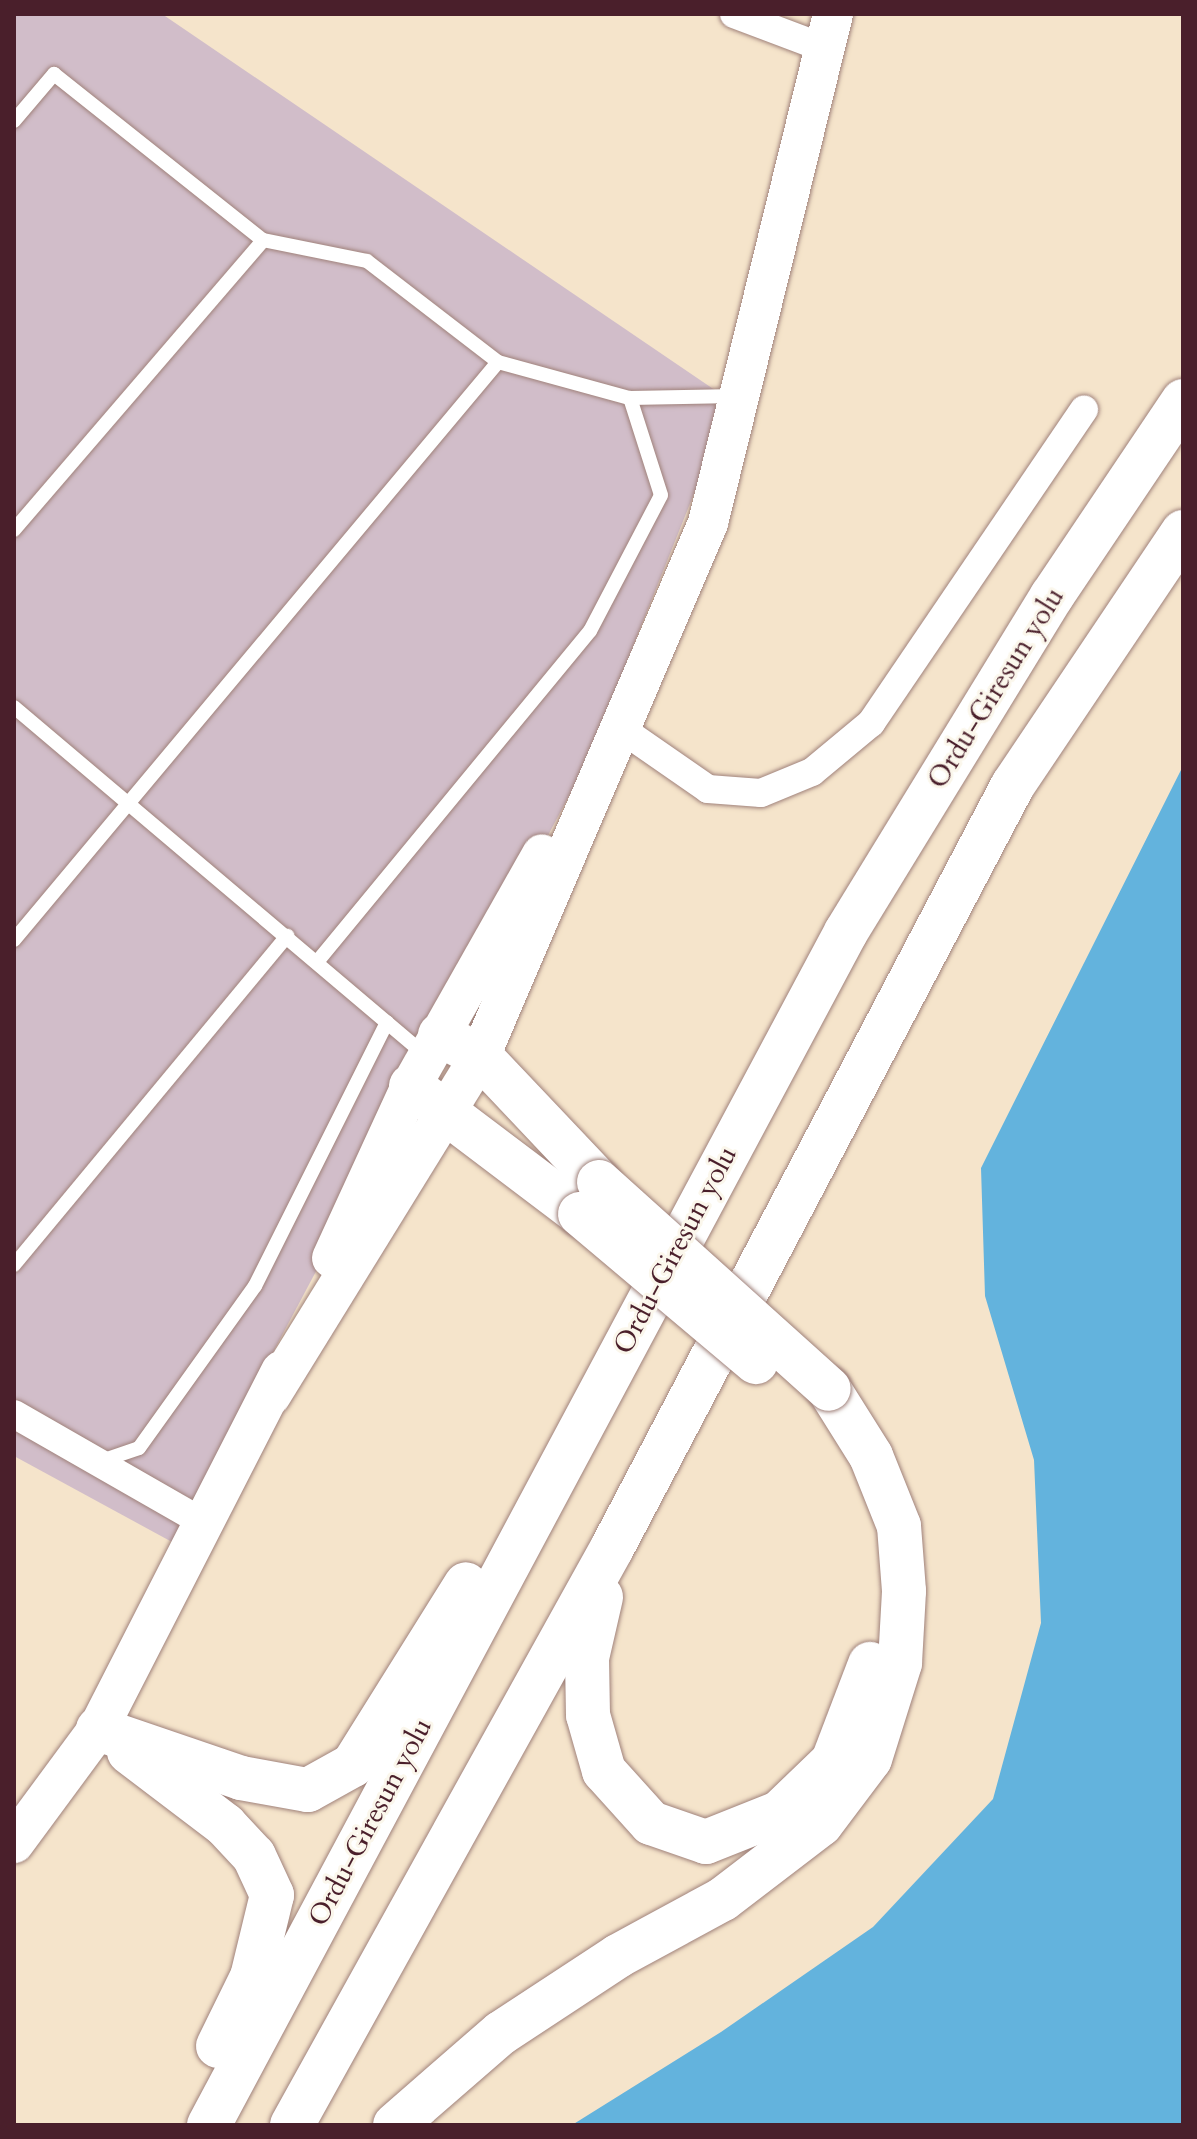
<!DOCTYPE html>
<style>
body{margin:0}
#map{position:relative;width:1197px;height:2139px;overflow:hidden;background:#f5e4cb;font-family:Cardo,serif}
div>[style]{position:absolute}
.industrial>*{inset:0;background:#d1bdc9}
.water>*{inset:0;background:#63b3dd}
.roads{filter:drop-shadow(0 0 2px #a0827b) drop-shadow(0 0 2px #a0827b)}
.service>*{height:14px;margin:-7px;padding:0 7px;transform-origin:7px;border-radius:7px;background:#fff}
.minor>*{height:28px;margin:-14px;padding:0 14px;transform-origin:14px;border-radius:14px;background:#fff}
.secondary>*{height:40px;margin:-20px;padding:0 20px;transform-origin:20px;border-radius:20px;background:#fff}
.trunk>*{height:44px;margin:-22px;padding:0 22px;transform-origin:22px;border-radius:22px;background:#fff}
.bridges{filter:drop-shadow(0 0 2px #a0827b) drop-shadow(0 0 2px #a0827b)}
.trunk-bridge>*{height:44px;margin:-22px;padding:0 22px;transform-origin:22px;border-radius:22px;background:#fff}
span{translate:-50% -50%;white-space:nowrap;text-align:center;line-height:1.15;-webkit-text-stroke:6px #fbf7ec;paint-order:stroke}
.street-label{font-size:28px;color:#4a1f2b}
.frame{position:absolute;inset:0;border:16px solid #4a1f2b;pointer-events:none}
</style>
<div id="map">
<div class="industrial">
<div style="clip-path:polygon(14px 14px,162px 14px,731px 401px,586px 764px,172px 1542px,14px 1456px)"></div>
</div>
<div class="water">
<div style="clip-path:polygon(1183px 766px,1183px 2125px,572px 2125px,721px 2032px,873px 1927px,993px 1799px,1041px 1623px,1034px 1460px,985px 1296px,981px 1168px)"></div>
</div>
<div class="roads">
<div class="service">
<div style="left:14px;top:121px;width:62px;rotate:-49.6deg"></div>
<div style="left:54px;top:74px;width:267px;rotate:38.5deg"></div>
<div style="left:263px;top:240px;width:106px;rotate:11.4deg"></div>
<div style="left:367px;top:261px;width:165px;rotate:37.6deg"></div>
<div style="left:498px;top:362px;width:137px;rotate:15.3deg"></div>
<div style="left:630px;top:398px;width:107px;rotate:-1.1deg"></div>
<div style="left:14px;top:530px;width:382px;rotate:-49.3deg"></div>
<div style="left:14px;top:707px;width:537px;rotate:40.24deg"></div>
<div style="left:14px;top:940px;width:754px;rotate:-50.06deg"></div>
<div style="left:317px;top:962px;width:429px;rotate:-50.5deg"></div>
<div style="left:590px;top:631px;width:153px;rotate:-62.4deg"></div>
<div style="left:661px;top:495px;width:102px;rotate:-107.7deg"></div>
<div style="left:14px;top:1265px;width:428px;rotate:-50.3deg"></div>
<div style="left:101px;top:1461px;width:40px;rotate:-18.9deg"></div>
<div style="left:139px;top:1448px;width:199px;rotate:-54.4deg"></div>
<div style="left:255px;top:1286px;width:295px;rotate:-63.4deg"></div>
</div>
<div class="minor">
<div style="left:734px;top:14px;width:96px;rotate:20.7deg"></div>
<div style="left:620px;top:728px;width:107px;rotate:34.7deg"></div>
<div style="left:708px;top:789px;width:53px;rotate:4.3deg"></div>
<div style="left:761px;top:793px;width:55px;rotate:-22.4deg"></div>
<div style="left:812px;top:772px;width:77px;rotate:-39.7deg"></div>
<div style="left:871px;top:723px;width:379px;rotate:-55.8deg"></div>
<div style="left:14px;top:1414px;width:219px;rotate:29.8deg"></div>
</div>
<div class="secondary">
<div style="left:332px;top:1258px;width:189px;rotate:-65.3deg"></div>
<div style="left:411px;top:1086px;width:266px;rotate:-60.5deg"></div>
<div style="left:271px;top:1395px;width:398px;rotate:-58.3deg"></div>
<div style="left:480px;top:1056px;width:580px;rotate:-66.84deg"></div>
<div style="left:708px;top:523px;width:524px;rotate:-76.2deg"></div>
<div style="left:14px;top:1843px;width:142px;rotate:-53.6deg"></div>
<div style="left:98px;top:1729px;width:402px;rotate:-62.9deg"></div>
</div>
<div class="trunk">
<div style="left:440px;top:1035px;width:45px;rotate:27.7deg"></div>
<div style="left:480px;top:1056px;width:173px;rotate:46.6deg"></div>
<div style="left:411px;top:1086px;width:212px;rotate:37.1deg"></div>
<div style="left:601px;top:1597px;width:63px;rotate:102.9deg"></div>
<div style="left:587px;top:1658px;width:57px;rotate:89deg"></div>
<div style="left:588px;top:1715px;width:58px;rotate:74.1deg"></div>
<div style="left:604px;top:1771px;width:70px;rotate:47.9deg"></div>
<div style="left:651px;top:1823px;width:58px;rotate:19.1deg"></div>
<div style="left:706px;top:1842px;width:79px;rotate:-21.7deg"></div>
<div style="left:779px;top:1813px;width:75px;rotate:-43.9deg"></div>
<div style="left:833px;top:1761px;width:104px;rotate:-69.1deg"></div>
<div style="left:98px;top:1729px;width:151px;rotate:18.9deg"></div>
<div style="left:241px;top:1778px;width:68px;rotate:10.2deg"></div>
<div style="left:308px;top:1790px;width:51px;rotate:-29.1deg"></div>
<div style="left:353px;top:1765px;width:213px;rotate:-58deg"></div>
<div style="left:129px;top:1752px;width:121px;rotate:37.2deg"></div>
<div style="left:225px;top:1825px;width:42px;rotate:46.9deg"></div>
<div style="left:254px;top:1856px;width:43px;rotate:65.2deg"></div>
<div style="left:272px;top:1895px;width:84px;rotate:103.7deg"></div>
<div style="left:252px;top:1977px;width:77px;rotate:116.2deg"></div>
<div style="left:209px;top:2125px;width:1352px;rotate:-61.9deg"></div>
<div style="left:846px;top:932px;width:394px;rotate:-58.5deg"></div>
<div style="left:1052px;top:596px;width:235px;rotate:-56.1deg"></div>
<div style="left:292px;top:2125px;width:660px;rotate:-60.99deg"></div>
<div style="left:612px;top:1548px;width:862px;rotate:-62.28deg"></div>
<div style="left:1013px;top:785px;width:305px;rotate:-56.1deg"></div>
<div style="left:395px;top:2125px;width:140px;rotate:-41deg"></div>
<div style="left:501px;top:2033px;width:140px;rotate:-33.3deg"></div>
<div style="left:618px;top:1956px;width:119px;rotate:-28.5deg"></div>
<div style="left:723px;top:1899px;width:123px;rotate:-37.4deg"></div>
<div style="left:821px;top:1824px;width:81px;rotate:-53deg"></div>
<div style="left:870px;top:1759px;width:101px;rotate:-72.6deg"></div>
<div style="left:900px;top:1663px;width:72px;rotate:-86.8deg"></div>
<div style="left:904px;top:1591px;width:65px;rotate:-94.4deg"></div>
<div style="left:899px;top:1526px;width:75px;rotate:-111.8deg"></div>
<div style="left:871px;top:1456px;width:79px;rotate:-122.1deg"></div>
</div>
</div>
<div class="bridges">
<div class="trunk-bridge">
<div style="left:599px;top:1182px;width:309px;rotate:42deg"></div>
<div style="left:580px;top:1214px;width:230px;rotate:40.1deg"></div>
</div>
</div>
<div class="street-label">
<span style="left:996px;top:688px;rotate:-58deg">Ordu-Giresun yolu</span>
<span style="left:675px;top:1250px;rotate:-62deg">Ordu-Giresun yolu</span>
<span style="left:370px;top:1822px;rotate:-62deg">Ordu-Giresun yolu</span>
</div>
<div class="frame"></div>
</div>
